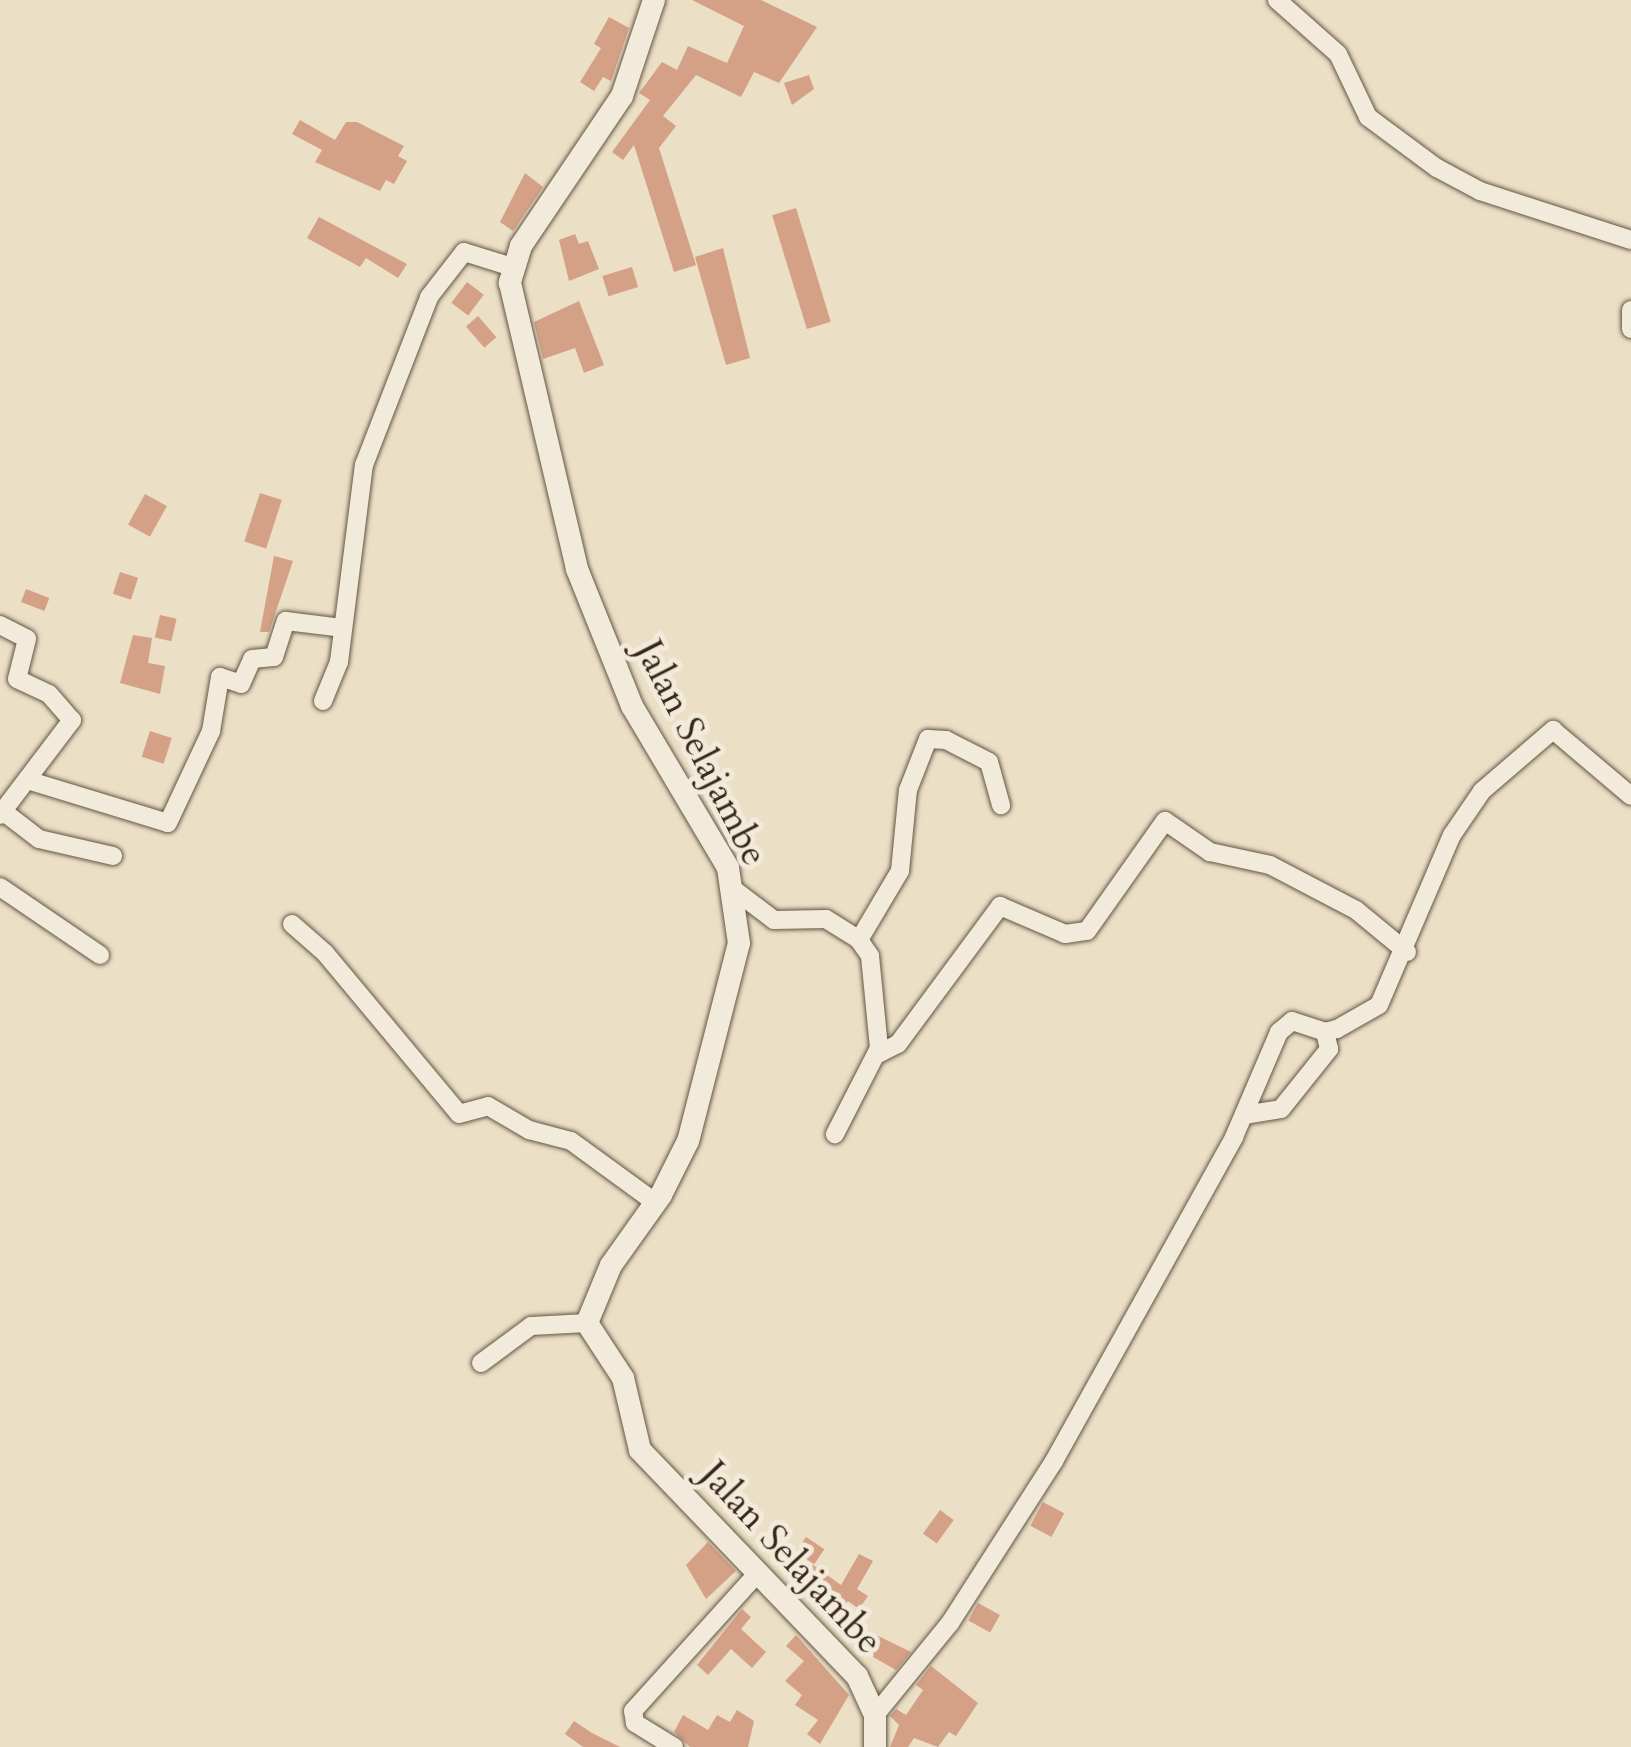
<!DOCTYPE html>
<style>
body{margin:0}
#map{position:relative;width:1631px;height:1747px;overflow:hidden;background:#ebdfc6;font-family:Cardo,serif}
div>[style]{position:absolute}
.building>*{inset:0;background:#d4a187;transform-origin:0 0}
.roads{filter:drop-shadow(0 0 2px #635643) drop-shadow(0 0 2px #635643)}
.minor>*{height:18px;margin:-9px;padding:0 9px;transform-origin:9px;border-radius:9px;background:#f2eada}
.tertiary>*{height:22px;margin:-11px;padding:0 11px;transform-origin:11px;border-radius:11px;background:#f2eada}
span{translate:-50% -50%;white-space:nowrap;text-align:center;line-height:1.15;-webkit-text-stroke:10px #f2eada;paint-order:stroke}
.street-label{font-size:38px;color:#362817}
</style>
<div id="map">
<div class="building">
<div style="clip-path:polygon(692px 0,761px 0,817px 27px,779px 83px,754px 72px,741px 97px,696px 75px,663px 116px,676px 126px,659px 148px,696px 265px,674px 272px,634px 145px,623px 160px,612px 152px,650px 100px,639px 93px,662px 62px,677px 70px,688px 46px,727px 63px,744px 26px)"></div>
<div style="clip-path:polygon(609px 17px,629px 28px,611px 81px,603px 77px,594px 91px,580px 82px,601px 48px,594px 44px)"></div>
<div style="clip-path:polygon(809px 75px,814px 89px,792px 105px,784px 83px)"></div>
<div style="clip-path:polygon(300px 120px,335px 140px,346px 122px,357px 122px,404px 146px,398px 156px,407px 161px,394px 184px,386px 180px,380px 191px,315px 162px,322px 150px,292px 134px)"></div>
<div style="clip-path:polygon(525px 173px,543px 187px,513px 231px,500px 222px)"></div>
<div style="left:796px;top:208px;width:119px;height:25px;rotate:73deg"></div>
<div style="clip-path:polygon(319px 217px,407px 264px,398px 278px,366px 258px,360px 267px,307px 238px)"></div>
<div style="clip-path:polygon(575px 234px,579px 244px,588px 241px,599px 269px,569px 281px,559px 240px)"></div>
<div style="clip-path:polygon(723px 248px,750px 358px,726px 365px,695px 257px)"></div>
<div style="left:632px;top:267px;width:21px;height:31px;rotate:73deg"></div>
<div style="left:467px;top:282px;width:21px;height:26px;rotate:37deg"></div>
<div style="clip-path:polygon(579px 301px,604px 365px,584px 373px,575px 348px,543px 359px,534px 322px)"></div>
<div style="left:478px;top:316px;width:28px;height:16px;rotate:49deg"></div>
<div style="left:260px;top:493px;width:23px;height:51px;rotate:18deg"></div>
<div style="left:145px;top:494px;width:25px;height:35px;rotate:29deg"></div>
<div style="clip-path:polygon(274px 556px,293px 561px,269px 632px,260px 632px)"></div>
<div style="left:120px;top:572px;width:19px;height:23px;rotate:18deg"></div>
<div style="left:26px;top:589px;width:25px;height:14px;rotate:21deg"></div>
<div style="left:160px;top:615px;width:17px;height:23px;rotate:13deg"></div>
<div style="clip-path:polygon(133px 635px,152px 638px,148px 663px,165px 666px,160px 694px,120px 683px)"></div>
<div style="left:150px;top:731px;width:23px;height:27px;rotate:18deg"></div>
<div style="left:1043px;top:1502px;width:24px;height:27px;rotate:28deg"></div>
<div style="left:940px;top:1510px;width:17px;height:29px;rotate:36deg"></div>
<div style="left:806px;top:1537px;width:22px;height:18px;rotate:34deg"></div>
<div style="clip-path:polygon(708px 1542px,736px 1571px,706px 1599px,686px 1565px)"></div>
<div style="clip-path:polygon(859px 1554px,873px 1561px,857px 1589px,868px 1596px,859px 1609px,848px 1601px,833px 1621px,822px 1613px,826px 1606px,798px 1586px,813px 1565px,841px 1585px)"></div>
<div style="left:978px;top:1603px;width:25px;height:20px;rotate:29deg"></div>
<div style="clip-path:polygon(742px 1609px,751px 1617px,741px 1629px,766px 1652px,752px 1668px,731px 1649px,708px 1675px,697px 1665px)"></div>
<div style="clip-path:polygon(866px 1630px,911px 1652px,896px 1670px,854px 1646px)"></div>
<div style="clip-path:polygon(796px 1635px,849px 1695px,820px 1744px,807px 1734px,818px 1720px,795px 1705px,802px 1695px,785px 1681px,804px 1661px,786px 1646px)"></div>
<div style="clip-path:polygon(931px 1666px,978px 1703px,956px 1736px,949px 1732px,938px 1747px,914px 1738px,908px 1747px,890px 1747px,899px 1725px,890px 1716px,896px 1709px,906px 1715px,923px 1690px,916px 1685px)"></div>
<div style="clip-path:polygon(737px 1710px,754px 1721px,748px 1747px,690px 1747px,674px 1732px,683px 1715px,708px 1730px,717px 1715px,730px 1722px)"></div>
<div style="clip-path:polygon(574px 1721px,592px 1733px,620px 1747px,583px 1747px,565px 1734px)"></div>
</div>
<div class="roads">
<div class="minor">
<div style="left:1277px;top:0;width:81px;rotate:41.5deg"></div>
<div style="left:1338px;top:54px;width:70px;rotate:64.5deg"></div>
<div style="left:1368px;top:117px;width:86px;rotate:36.5deg"></div>
<div style="left:1437px;top:168px;width:49px;rotate:28.1deg"></div>
<div style="left:1480px;top:191px;width:159px;rotate:18deg"></div>
<div style="left:1631px;top:310px;width:19px;rotate:90deg"></div>
<div style="left:0;top:625px;width:30px;rotate:27deg"></div>
<div style="left:27px;top:639px;width:41px;rotate:104deg"></div>
<div style="left:17px;top:679px;width:35px;rotate:25deg"></div>
<div style="left:49px;top:694px;width:35px;rotate:49deg"></div>
<div style="left:72px;top:720px;width:119px;rotate:127.2deg"></div>
<div style="left:323px;top:701px;width:42px;rotate:-67.7deg"></div>
<div style="left:339px;top:662px;width:199px;rotate:-82.8deg"></div>
<div style="left:364px;top:465px;width:180px;rotate:-68.8deg"></div>
<div style="left:429px;top:297px;width:57px;rotate:-52.1deg"></div>
<div style="left:464px;top:252px;width:50px;rotate:17.4deg"></div>
<div style="left:27px;top:780px;width:147px;rotate:17deg"></div>
<div style="left:168px;top:823px;width:102px;rotate:-64.9deg"></div>
<div style="left:211px;top:731px;width:55px;rotate:-80.5deg"></div>
<div style="left:220px;top:677px;width:22px;rotate:18deg"></div>
<div style="left:241px;top:684px;width:27px;rotate:-66deg"></div>
<div style="left:252px;top:659px;width:22px;rotate:-5deg"></div>
<div style="left:274px;top:657px;width:38px;rotate:-72deg"></div>
<div style="left:286px;top:621px;width:56px;rotate:7.1deg"></div>
<div style="left:0;top:809px;width:49px;rotate:37.6deg"></div>
<div style="left:39px;top:839px;width:76px;rotate:12.9deg"></div>
<div style="left:0;top:887px;width:121px;rotate:34.2deg"></div>
<div style="left:733px;top:889px;width:51px;rotate:37.1deg"></div>
<div style="left:774px;top:920px;width:52px;rotate:-1.1deg"></div>
<div style="left:826px;top:919px;width:39px;rotate:32deg"></div>
<div style="left:859px;top:940px;width:19px;rotate:55deg"></div>
<div style="left:870px;top:956px;width:92px;rotate:84.4deg"></div>
<div style="left:879px;top:1048px;width:97px;rotate:117.1deg"></div>
<div style="left:292px;top:924px;width:44px;rotate:41.3deg"></div>
<div style="left:325px;top:953px;width:209px;rotate:50.2deg"></div>
<div style="left:459px;top:1114px;width:30px;rotate:-15deg"></div>
<div style="left:488px;top:1106px;width:48px;rotate:30.3deg"></div>
<div style="left:529px;top:1130px;width:43px;rotate:14.7deg"></div>
<div style="left:571px;top:1141px;width:105px;rotate:36.1deg"></div>
<div style="left:859px;top:940px;width:80px;rotate:-59.3deg"></div>
<div style="left:900px;top:871px;width:81px;rotate:-84.4deg"></div>
<div style="left:908px;top:790px;width:55px;rotate:-68.6deg"></div>
<div style="left:928px;top:739px;width:18px;rotate:3deg"></div>
<div style="left:946px;top:740px;width:48px;rotate:27.1deg"></div>
<div style="left:989px;top:762px;width:45px;rotate:74.4deg"></div>
<div style="left:878px;top:1054px;width:22px;rotate:-27deg"></div>
<div style="left:898px;top:1044px;width:172px;rotate:-53.5deg"></div>
<div style="left:1000px;top:906px;width:71px;rotate:23.3deg"></div>
<div style="left:1065px;top:934px;width:22px;rotate:-8deg"></div>
<div style="left:1087px;top:931px;width:135px;rotate:-54.7deg"></div>
<div style="left:1165px;top:821px;width:55px;rotate:34.6deg"></div>
<div style="left:1210px;top:852px;width:61px;rotate:12.2deg"></div>
<div style="left:1270px;top:865px;width:97px;rotate:27.6deg"></div>
<div style="left:1356px;top:910px;width:66px;rotate:39.5deg"></div>
<div style="left:1244px;top:1115px;width:37px;rotate:-9deg"></div>
<div style="left:1281px;top:1109px;width:77px;rotate:-51.3deg"></div>
<div style="left:1329px;top:1049px;width:17px;rotate:-103deg"></div>
<div style="left:481px;top:1363px;width:62px;rotate:-36.5deg"></div>
<div style="left:531px;top:1326px;width:56px;rotate:-3.1deg"></div>
<div style="left:875px;top:1715px;width:119px;rotate:-50.8deg"></div>
<div style="left:950px;top:1623px;width:193px;rotate:-57.3deg"></div>
<div style="left:1054px;top:1461px;width:371px;rotate:-60.9deg"></div>
<div style="left:1234px;top:1137px;width:114px;rotate:-66.8deg"></div>
<div style="left:1279px;top:1032px;width:17px;rotate:-40deg"></div>
<div style="left:1292px;top:1021px;width:35px;rotate:18deg"></div>
<div style="left:1325px;top:1032px;width:12px;rotate:-14deg"></div>
<div style="left:1337px;top:1029px;width:48px;rotate:-29.7deg"></div>
<div style="left:1379px;top:1005px;width:185px;rotate:-66.8deg"></div>
<div style="left:1452px;top:835px;width:53px;rotate:-55.7deg"></div>
<div style="left:1482px;top:791px;width:94px;rotate:-40.7deg"></div>
<div style="left:1553px;top:730px;width:102px;rotate:40.2deg"></div>
<div style="left:674px;top:1747px;width:46px;rotate:-148.4deg"></div>
<div style="left:635px;top:1723px;width:12px;rotate:-99deg"></div>
<div style="left:633px;top:1711px;width:185px;rotate:-47.9deg"></div>
</div>
<div class="tertiary">
<div style="left:654px;top:0;width:101px;rotate:108.4deg"></div>
<div style="left:622px;top:96px;width:181px;rotate:124deg"></div>
<div style="left:521px;top:246px;width:39px;rotate:107deg"></div>
<div style="left:510px;top:283px;width:294px;rotate:76.8deg"></div>
<div style="left:577px;top:569px;width:148px;rotate:68.1deg"></div>
<div style="left:632px;top:706px;width:188px;rotate:59.3deg"></div>
<div style="left:728px;top:868px;width:76px;rotate:81.7deg"></div>
<div style="left:739px;top:943px;width:204px;rotate:104.4deg"></div>
<div style="left:688px;top:1141px;width:60px;rotate:116.6deg"></div>
<div style="left:661px;top:1195px;width:86px;rotate:125.5deg"></div>
<div style="left:611px;top:1265px;width:63px;rotate:112.5deg"></div>
<div style="left:587px;top:1323px;width:66px;rotate:56.8deg"></div>
<div style="left:623px;top:1378px;width:74px;rotate:76.7deg"></div>
<div style="left:640px;top:1450px;width:313px;rotate:46.2deg"></div>
<div style="left:857px;top:1676px;width:43px;rotate:65.2deg"></div>
<div style="left:875px;top:1715px;width:32px;rotate:90deg"></div>
</div>
</div>
<div class="street-label">
<span style="left:701px;top:753px;rotate:63deg">Jalan Selajambe</span>
<span style="left:791px;top:1558px;rotate:47deg">Jalan Selajambe</span>
</div>
</div>
